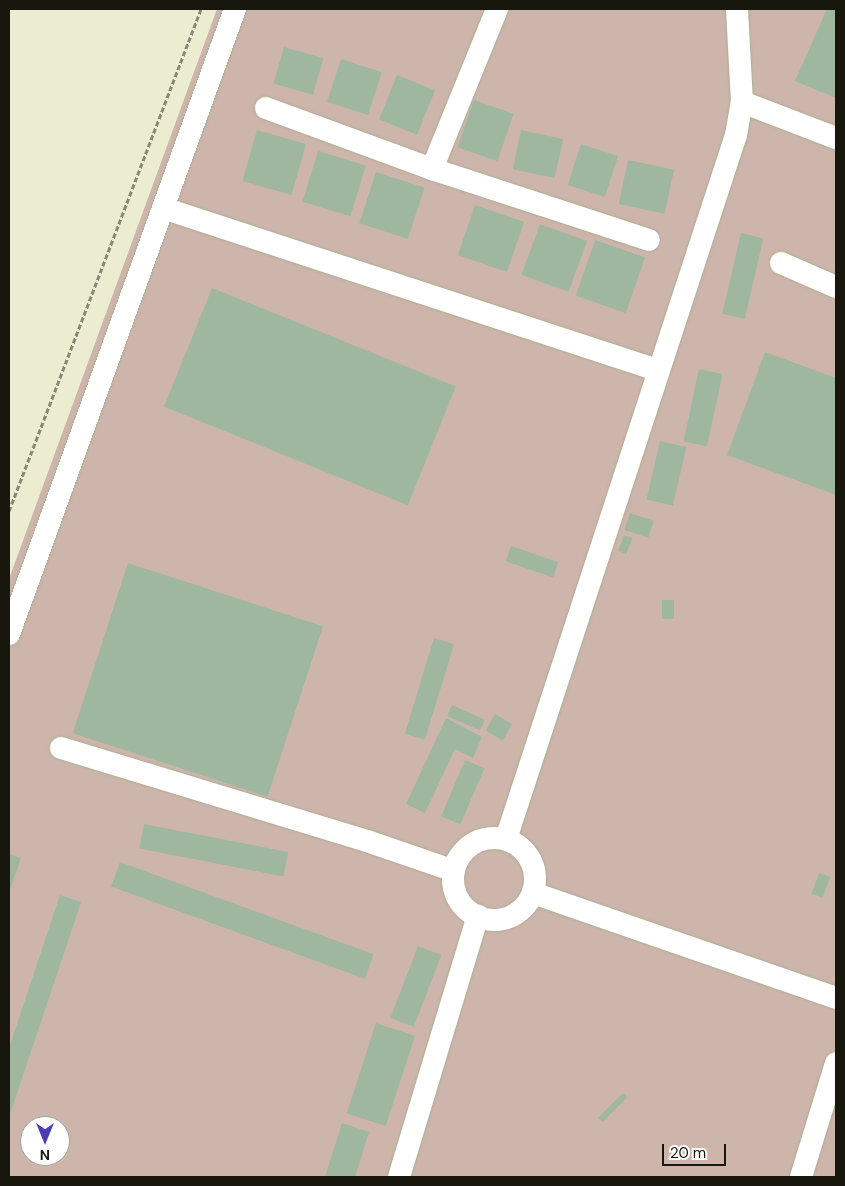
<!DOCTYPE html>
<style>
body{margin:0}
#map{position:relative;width:845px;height:1186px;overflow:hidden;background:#ecedd0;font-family:"DM Sans",sans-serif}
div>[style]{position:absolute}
.green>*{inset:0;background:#ceb5ac}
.building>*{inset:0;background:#9fb79e;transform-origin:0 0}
.path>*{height:3px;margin-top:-1.5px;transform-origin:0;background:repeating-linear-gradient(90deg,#888874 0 5px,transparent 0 7.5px)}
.roads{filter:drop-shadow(0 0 1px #abad91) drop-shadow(0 0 1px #abad91)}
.minor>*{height:22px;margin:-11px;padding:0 11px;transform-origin:11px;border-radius:11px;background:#fff}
.minor>.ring{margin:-11px;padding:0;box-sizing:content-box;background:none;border:22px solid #fff;border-radius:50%}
span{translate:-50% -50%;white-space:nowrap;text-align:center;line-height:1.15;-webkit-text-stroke:4px #fff;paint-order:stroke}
.frame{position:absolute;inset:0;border:10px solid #17170d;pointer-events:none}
.north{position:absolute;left:20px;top:1116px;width:50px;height:50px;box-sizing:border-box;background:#fff;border:1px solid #a2a29e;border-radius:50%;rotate:180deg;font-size:14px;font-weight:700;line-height:20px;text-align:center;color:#17170d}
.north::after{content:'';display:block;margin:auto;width:18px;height:22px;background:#4a3eb4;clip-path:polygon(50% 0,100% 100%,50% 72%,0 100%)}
.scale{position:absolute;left:662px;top:1144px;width:64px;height:22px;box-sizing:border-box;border:2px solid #17170d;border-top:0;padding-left:6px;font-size:15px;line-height:18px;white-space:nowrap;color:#17170d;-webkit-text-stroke:4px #fff;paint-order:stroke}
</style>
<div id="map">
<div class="green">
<div style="clip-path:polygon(evenodd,217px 9px,836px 9px,836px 1177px,9px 1177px,9px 579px,217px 9px,30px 1126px,60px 1126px,60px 1156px,30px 1156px,30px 1126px)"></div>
</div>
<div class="building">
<div style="clip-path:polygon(827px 9px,836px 9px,836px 98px,795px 81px)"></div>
<div style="left:284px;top:47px;width:41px;height:38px;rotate:16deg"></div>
<div style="left:341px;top:59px;width:43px;height:45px;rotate:18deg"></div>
<div style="left:397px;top:75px;width:41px;height:48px;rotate:22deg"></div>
<div style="left:474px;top:100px;width:42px;height:50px;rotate:19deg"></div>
<div style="left:257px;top:130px;width:51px;height:53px;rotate:16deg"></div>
<div style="left:521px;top:130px;width:43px;height:40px;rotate:12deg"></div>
<div style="left:581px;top:144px;width:39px;height:43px;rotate:18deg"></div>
<div style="left:318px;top:151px;width:50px;height:53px;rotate:17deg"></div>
<div style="left:628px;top:160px;width:47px;height:45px;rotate:12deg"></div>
<div style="left:376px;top:172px;width:51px;height:54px;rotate:18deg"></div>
<div style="left:475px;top:205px;width:52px;height:53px;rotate:19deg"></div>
<div style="left:540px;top:224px;width:50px;height:54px;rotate:20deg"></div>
<div style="left:741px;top:233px;width:23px;height:83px;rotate:13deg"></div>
<div style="left:595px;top:240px;width:53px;height:59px;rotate:19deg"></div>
<div style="left:212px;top:288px;width:263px;height:128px;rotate:22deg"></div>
<div style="clip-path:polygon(765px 352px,836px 378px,836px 495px,727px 455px)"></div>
<div style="left:699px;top:369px;width:24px;height:74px;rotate:12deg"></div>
<div style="left:660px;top:441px;width:27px;height:60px;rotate:13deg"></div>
<div style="left:630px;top:513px;width:25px;height:18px;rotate:18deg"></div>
<div style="left:624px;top:535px;width:9px;height:17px;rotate:21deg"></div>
<div style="left:511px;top:546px;width:50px;height:16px;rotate:19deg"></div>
<div style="left:128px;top:563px;width:205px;height:179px;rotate:18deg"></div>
<div style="left:662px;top:600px;width:12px;height:19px"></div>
<div style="left:434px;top:638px;width:21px;height:100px;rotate:17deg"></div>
<div style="left:452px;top:705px;width:36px;height:12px;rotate:24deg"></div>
<div style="left:495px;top:714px;width:20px;height:19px;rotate:30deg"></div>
<div style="clip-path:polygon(446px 718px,482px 737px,473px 758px,455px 749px,425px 813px,406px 804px)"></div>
<div style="left:465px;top:760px;width:21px;height:61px;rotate:23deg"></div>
<div style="left:144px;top:824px;width:147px;height:25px;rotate:11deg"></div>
<div style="clip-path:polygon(9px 854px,21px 858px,9px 892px)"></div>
<div style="left:120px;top:862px;width:270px;height:26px;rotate:20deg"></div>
<div style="left:819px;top:873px;width:12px;height:22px;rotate:20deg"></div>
<div style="clip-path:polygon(60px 895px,81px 902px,9px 1117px,9px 1048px)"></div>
<div style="left:418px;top:946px;width:25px;height:77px;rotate:21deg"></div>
<div style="left:376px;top:1023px;width:41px;height:95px;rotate:18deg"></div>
<div style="left:623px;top:1093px;width:6px;height:35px;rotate:45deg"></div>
<div style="clip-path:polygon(342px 1123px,369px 1132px,355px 1177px,325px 1177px)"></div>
</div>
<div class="path">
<div style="left:9px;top:511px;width:537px;rotate:-69.07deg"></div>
</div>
<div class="roads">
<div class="minor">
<div style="left:742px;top:102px;width:101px;rotate:21deg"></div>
<div style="left:266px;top:108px;width:177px;rotate:20.2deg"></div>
<div style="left:432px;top:169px;width:228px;rotate:18.1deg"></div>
<div style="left:432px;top:169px;width:173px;rotate:-67.9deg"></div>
<div style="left:163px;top:208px;width:520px;rotate:18.16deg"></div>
<div style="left:781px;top:263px;width:60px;rotate:23.6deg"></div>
<div style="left:9px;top:634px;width:665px;rotate:-70.12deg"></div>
<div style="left:61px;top:748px;width:320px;rotate:16.9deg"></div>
<div style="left:367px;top:841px;width:92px;rotate:19deg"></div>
<div class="ring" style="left:453px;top:838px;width:60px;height:60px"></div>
<div style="left:506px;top:839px;width:741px;rotate:-71.91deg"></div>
<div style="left:736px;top:135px;width:34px;rotate:-80deg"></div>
<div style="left:742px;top:102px;width:93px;rotate:-93.1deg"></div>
<div style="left:533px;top:893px;width:321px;rotate:19.1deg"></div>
<div style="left:399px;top:1177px;width:273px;rotate:-73.2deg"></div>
<div style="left:801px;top:1177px;width:119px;rotate:-72.9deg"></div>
</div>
</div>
<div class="frame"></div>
<div class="north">N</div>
<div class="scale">20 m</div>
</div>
